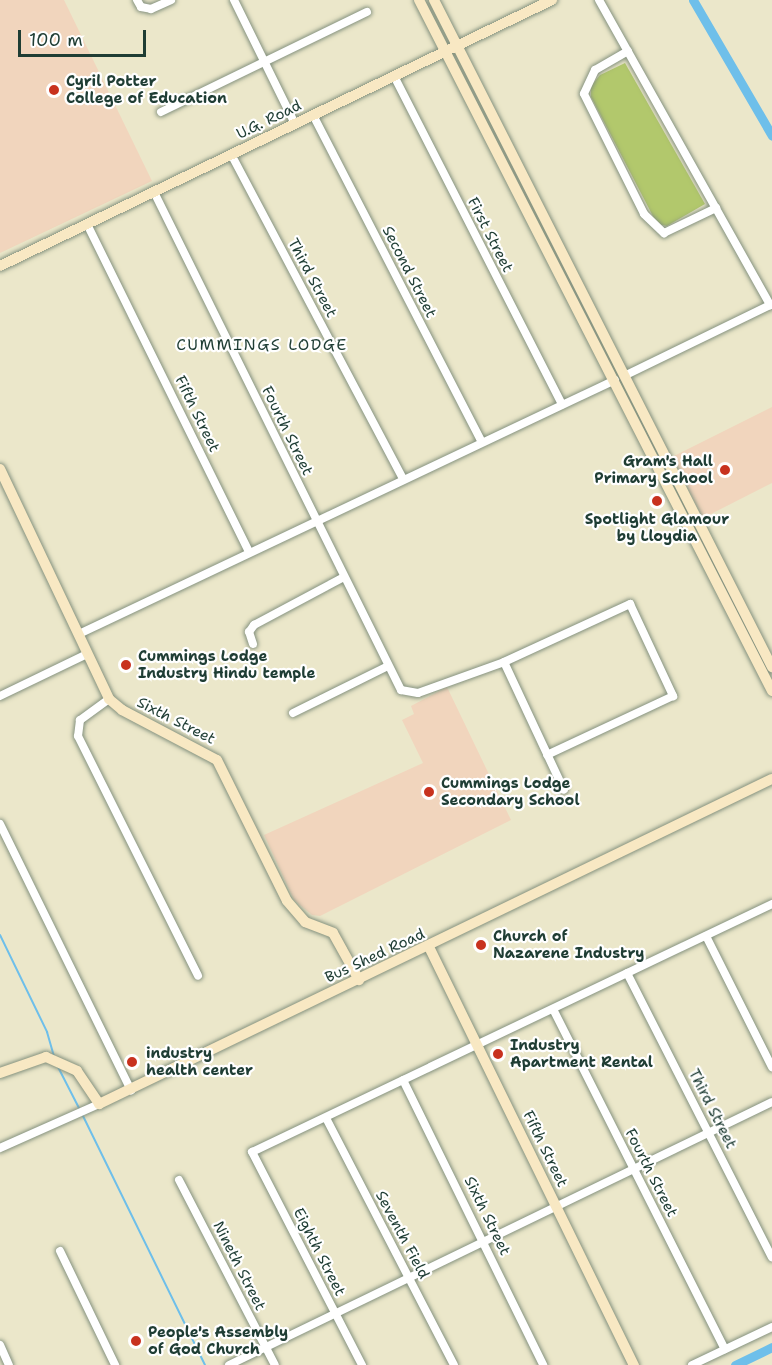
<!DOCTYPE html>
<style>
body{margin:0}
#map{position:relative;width:772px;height:1365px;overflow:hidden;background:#ebe7ca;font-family:"Shantell Sans",sans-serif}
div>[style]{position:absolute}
.built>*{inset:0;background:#f1d5bd}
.green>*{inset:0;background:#b2c86c}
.stream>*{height:2px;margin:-1px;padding:0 1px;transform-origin:1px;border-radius:1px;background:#6ebfea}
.canal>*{height:9px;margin:-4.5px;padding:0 4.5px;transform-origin:4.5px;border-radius:4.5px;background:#6ebfea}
.roads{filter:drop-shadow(0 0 2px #85927f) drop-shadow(0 0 2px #85927f)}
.street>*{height:8px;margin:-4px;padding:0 4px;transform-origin:4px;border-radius:4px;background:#fff}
.secondary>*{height:10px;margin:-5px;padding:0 5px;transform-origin:5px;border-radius:5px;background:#f8e8c3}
.dots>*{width:16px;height:16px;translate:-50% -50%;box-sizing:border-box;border:3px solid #fff;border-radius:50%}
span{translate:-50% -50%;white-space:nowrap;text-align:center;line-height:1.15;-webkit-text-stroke:4.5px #fff;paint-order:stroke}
.poi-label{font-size:15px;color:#1f3d34;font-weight:700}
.left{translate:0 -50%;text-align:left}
.right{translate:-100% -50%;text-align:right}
.street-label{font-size:15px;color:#1f3d34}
.neighbourhood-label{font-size:16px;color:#1f3d34;letter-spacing:1.5px}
.scale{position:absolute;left:18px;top:30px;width:128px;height:27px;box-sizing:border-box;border:3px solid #1f3d34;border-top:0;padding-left:8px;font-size:18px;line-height:21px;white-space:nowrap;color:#1f3d34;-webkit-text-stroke:4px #fff;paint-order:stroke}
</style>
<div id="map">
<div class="built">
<div style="clip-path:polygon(0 0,64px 0,152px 181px,0 253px)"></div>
<div style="clip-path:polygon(772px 407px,772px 483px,703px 518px,672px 457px)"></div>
<div style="clip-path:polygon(447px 687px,511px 820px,320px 916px,312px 915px,294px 900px,264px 835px,423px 763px,402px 720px,414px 714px,411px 706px)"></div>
</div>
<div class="green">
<div style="clip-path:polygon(625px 63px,705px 204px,667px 226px,657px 224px,591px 97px,591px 86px,600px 75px)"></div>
</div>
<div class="stream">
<div style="left:0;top:935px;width:108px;rotate:64.1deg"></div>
<div style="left:47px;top:1032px;width:25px;rotate:74deg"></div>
<div style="left:58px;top:1067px;width:48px;rotate:62.9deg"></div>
<div style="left:83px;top:1116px;width:277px;rotate:63.9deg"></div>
</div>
<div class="canal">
<div style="left:693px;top:0;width:157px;rotate:59.8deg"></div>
<div style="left:735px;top:1365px;width:41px;rotate:-25.9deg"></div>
</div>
<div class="roads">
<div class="street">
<div style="left:137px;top:0;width:8px;rotate:60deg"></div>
<div style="left:141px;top:7px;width:10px;rotate:11deg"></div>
<div style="left:151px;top:9px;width:22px;rotate:-24deg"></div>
<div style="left:234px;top:0;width:138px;rotate:63.8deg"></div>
<div style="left:599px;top:0;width:350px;rotate:60.7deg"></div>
<div style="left:628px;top:51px;width:38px;rotate:150deg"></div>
<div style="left:595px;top:70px;width:26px;rotate:115deg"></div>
<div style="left:584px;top:94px;width:134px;rotate:63.4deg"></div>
<div style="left:644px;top:214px;width:28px;rotate:44deg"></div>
<div style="left:664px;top:233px;width:58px;rotate:-25.7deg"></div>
<div style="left:394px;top:76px;width:369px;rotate:62.9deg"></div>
<div style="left:161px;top:112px;width:229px;rotate:-25.9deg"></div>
<div style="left:313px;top:115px;width:367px;rotate:62.7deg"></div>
<div style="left:231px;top:154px;width:368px;rotate:62.1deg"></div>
<div style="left:154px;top:192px;width:556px;rotate:63.62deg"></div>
<div style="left:401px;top:690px;width:17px;rotate:10deg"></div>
<div style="left:418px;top:693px;width:91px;rotate:-19.8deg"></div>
<div style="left:504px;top:662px;width:139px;rotate:-24.7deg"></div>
<div style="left:630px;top:604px;width:102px;rotate:64.9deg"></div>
<div style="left:673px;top:696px;width:139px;rotate:154.9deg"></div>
<div style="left:87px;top:224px;width:366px;rotate:63.7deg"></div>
<div style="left:624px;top:376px;width:165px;rotate:-25.9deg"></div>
<div style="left:79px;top:634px;width:593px;rotate:-25.36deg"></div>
<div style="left:253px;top:644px;width:13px;rotate:-108deg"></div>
<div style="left:249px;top:632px;width:9px;rotate:-54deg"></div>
<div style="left:254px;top:625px;width:102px;rotate:-28.1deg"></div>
<div style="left:504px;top:662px;width:141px;rotate:64.9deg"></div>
<div style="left:0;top:696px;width:97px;rotate:-25.8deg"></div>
<div style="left:109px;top:699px;width:36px;rotate:144deg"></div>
<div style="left:80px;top:720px;width:16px;rotate:97deg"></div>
<div style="left:78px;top:736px;width:268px;rotate:63.4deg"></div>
<div style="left:293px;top:713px;width:106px;rotate:-26.3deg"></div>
<div style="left:0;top:824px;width:297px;rotate:63.8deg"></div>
<div style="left:706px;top:936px;width:147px;rotate:63.3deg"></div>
<div style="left:627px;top:973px;width:319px;rotate:63deg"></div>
<div style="left:553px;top:1009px;width:381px;rotate:63.2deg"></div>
<div style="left:403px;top:1080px;width:318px;rotate:63.8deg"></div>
<div style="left:326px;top:1118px;width:278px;rotate:62.6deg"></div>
<div style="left:0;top:1148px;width:108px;rotate:-24deg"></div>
<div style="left:179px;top:1180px;width:208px;rotate:62.6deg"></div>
<div style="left:60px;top:1251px;width:127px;rotate:64.2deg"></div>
<div style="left:0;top:1345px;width:22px;rotate:66deg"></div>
<div style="left:229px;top:1365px;width:603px;rotate:-25.84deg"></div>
<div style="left:362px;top:1365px;width:240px;rotate:-117.3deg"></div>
<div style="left:252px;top:1152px;width:576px;rotate:-25.5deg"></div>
<div style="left:692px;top:1365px;width:89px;rotate:-25.4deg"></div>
</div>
<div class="secondary">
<div style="left:419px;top:0;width:776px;rotate:62.94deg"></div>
<div style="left:434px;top:0;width:748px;rotate:63.13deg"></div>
<div style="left:0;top:266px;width:613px;rotate:-25.73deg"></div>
<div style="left:0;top:469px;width:255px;rotate:64.6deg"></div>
<div style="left:109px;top:699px;width:17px;rotate:40deg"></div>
<div style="left:122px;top:710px;width:107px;rotate:27.8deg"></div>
<div style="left:217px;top:760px;width:157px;rotate:63.6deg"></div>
<div style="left:287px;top:901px;width:28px;rotate:49deg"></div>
<div style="left:305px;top:922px;width:30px;rotate:21deg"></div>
<div style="left:333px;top:933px;width:54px;rotate:61deg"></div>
<div style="left:429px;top:947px;width:466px;rotate:63.9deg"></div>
<div style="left:0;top:1073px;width:49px;rotate:-19.2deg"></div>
<div style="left:46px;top:1057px;width:34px;rotate:24deg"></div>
<div style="left:77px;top:1071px;width:40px;rotate:56deg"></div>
<div style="left:99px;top:1104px;width:747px;rotate:-25.78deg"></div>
</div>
</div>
<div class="dots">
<div style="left:54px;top:90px;background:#c8321e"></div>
<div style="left:725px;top:470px;background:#c8321e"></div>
<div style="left:657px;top:501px;background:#c8321e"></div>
<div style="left:126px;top:665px;background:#c8321e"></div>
<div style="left:429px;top:792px;background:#c8321e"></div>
<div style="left:481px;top:945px;background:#c8321e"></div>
<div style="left:498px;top:1054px;background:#c8321e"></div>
<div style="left:132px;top:1062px;background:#c8321e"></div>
<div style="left:136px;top:1341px;background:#c8321e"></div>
</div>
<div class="poi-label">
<span class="left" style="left:66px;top:90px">Cyril Potter<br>College of Education</span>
<span class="right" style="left:713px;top:470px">Gram's Hall<br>Primary School</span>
<span style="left:657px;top:528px">Spotlight Glamour<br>by Lloydia</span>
<span class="left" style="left:138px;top:665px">Cummings Lodge<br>Industry Hindu temple</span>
<span class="left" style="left:441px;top:792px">Cummings Lodge<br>Secondary School</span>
<span class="left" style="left:493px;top:945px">Church of<br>Nazarene Industry</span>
<span class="left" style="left:510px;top:1054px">Industry<br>Apartment Rental</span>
<span class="left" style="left:146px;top:1062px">industry<br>health center</span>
<span class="left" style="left:148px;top:1341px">People's Assembly<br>of God Church</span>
</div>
<div class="street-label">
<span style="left:269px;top:120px;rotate:-26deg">U.G. Road</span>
<span style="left:490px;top:235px;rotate:63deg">First Street</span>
<span style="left:409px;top:272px;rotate:63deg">Second Street</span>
<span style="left:312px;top:278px;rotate:62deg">Third Street</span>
<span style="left:197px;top:414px;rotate:64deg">Fifth Street</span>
<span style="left:287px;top:431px;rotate:64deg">Fourth Street</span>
<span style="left:176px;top:721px;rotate:27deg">Sixth Street</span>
<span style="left:375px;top:956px;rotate:-25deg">Bus Shed Road</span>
<span style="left:712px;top:1109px;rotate:63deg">Third Street</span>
<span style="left:545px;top:1149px;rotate:64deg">Fifth Street</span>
<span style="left:651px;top:1173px;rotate:63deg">Fourth Street</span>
<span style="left:487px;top:1216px;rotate:64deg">Sixth Street</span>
<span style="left:402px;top:1235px;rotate:62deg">Seventh Field</span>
<span style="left:319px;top:1252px;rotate:63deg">Eighth Street</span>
<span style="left:239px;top:1266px;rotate:63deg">Nineth Street</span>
</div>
<div class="neighbourhood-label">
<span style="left:262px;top:345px">CUMMINGS LODGE</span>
</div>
<div class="scale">100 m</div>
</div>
